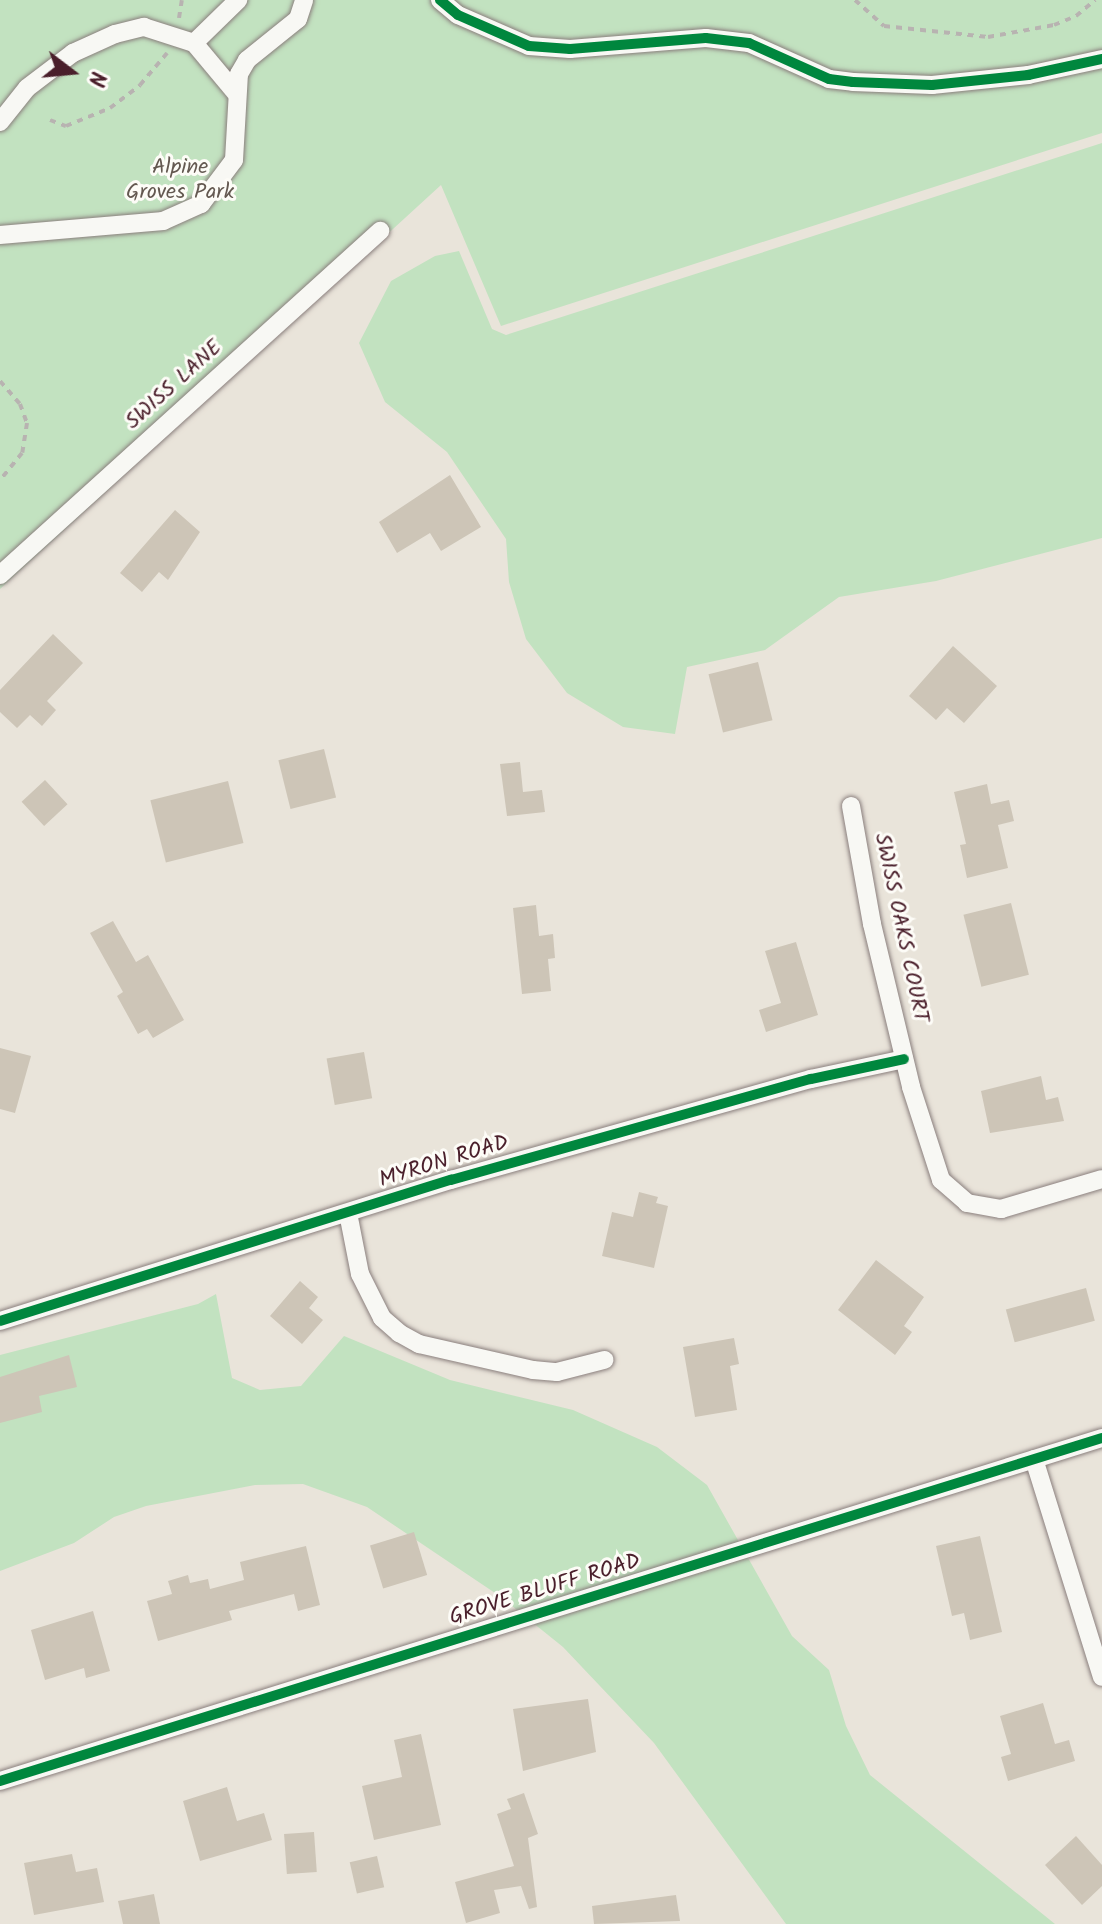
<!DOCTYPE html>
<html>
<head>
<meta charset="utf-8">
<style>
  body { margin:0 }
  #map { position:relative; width:1102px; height:1924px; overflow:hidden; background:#e9e4da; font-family:Kalam,sans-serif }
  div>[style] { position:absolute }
  .green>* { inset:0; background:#c2e2c0 }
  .building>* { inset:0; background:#cdc5b7; transform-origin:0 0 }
  .path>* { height:4px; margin-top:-2px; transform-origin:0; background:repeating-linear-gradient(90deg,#b8b3b1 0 6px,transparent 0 12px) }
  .roads { filter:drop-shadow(0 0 2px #8a7f7d) drop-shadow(0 0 2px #8a7f7d) }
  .street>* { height:18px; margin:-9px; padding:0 9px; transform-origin:9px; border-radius:9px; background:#f8f8f4 }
  .cycleway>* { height:10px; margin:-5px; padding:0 5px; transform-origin:5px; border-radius:5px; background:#00873e }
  span { translate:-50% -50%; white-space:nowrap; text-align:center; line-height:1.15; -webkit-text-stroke:6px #fdfcf7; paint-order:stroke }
  .park-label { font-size:22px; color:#645951 }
  .street-label { font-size:22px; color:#4a1f2b }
  .north { position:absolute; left:32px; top:32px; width:80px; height:80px; -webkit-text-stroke:6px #fdfcf7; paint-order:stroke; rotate:106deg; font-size:22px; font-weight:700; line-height:32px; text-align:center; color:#4a1f2b }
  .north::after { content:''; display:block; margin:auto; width:28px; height:36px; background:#4a1f2b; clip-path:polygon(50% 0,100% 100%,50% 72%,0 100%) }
</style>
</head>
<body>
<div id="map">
  <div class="green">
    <i style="clip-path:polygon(0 0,1102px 0,1102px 133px,501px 326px,441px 185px,0 589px)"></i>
    <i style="clip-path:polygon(1102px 143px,1102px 538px,936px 581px,839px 597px,765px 650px,687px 667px,675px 734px,623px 727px,567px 693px,526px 639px,509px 582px,506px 539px,447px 452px,385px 402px,359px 343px,391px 281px,435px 256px,459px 251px,492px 329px,506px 335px)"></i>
    <i style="clip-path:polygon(216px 1294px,232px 1378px,260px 1390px,301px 1386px,344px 1336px,450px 1380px,573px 1410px,657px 1447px,707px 1485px,792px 1636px,829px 1670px,846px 1726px,870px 1775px,1055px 1924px,786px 1924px,654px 1743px,563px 1647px,501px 1597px,367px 1507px,303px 1484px,255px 1485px,146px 1506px,114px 1517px,74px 1543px,0 1571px,0 1355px,198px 1304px)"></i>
  </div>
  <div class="building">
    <i style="clip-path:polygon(450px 475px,481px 527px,441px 551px,430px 533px,397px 553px,379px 522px)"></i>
    <i style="clip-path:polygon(175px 510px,200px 532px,168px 580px,159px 572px,142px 592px,120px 573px)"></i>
    <i style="clip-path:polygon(53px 634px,83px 663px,47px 701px,56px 710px,42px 726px,30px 715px,17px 728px,0 712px,0 690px)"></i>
    <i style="clip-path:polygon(953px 646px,997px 686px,964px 723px,947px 708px,936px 720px,909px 696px)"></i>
    <i style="left:758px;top:662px;width:60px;height:51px;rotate:76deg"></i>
    <i style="left:324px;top:749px;width:50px;height:47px;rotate:76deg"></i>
    <i style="clip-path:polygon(520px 762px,523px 792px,542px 790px,545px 812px,507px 816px,500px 764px)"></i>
    <i style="left:45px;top:780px;width:33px;height:32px;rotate:47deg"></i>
    <i style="left:228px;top:781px;width:64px;height:80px;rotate:76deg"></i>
    <i style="clip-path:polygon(987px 784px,991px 804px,1009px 800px,1014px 821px,998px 825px,1008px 868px,967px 878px,960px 845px,966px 844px,954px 792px)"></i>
    <i style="left:1011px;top:903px;width:74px;height:49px;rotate:76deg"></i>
    <i style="clip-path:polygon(536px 905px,539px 936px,553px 934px,555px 958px,548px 959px,551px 991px,522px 994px,513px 908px)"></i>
    <i style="clip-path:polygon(113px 921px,136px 962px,148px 955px,184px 1020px,153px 1038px,147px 1029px,138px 1034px,117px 996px,123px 992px,90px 933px)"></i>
    <i style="clip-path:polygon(796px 942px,818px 1015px,766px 1032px,759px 1010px,781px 1003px,765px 951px)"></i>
    <i style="clip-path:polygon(0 1048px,31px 1056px,15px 1113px,0 1109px)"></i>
    <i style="left:364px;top:1052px;width:47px;height:38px;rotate:80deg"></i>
    <i style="clip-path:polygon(1041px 1076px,1046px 1100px,1058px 1097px,1064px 1121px,990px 1133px,981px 1091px)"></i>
    <i style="clip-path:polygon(639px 1192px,658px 1197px,656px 1203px,668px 1206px,654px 1268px,602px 1256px,612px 1212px,633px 1217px)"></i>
    <i style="clip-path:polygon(876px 1260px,924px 1297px,904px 1326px,912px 1332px,895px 1355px,838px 1310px)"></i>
    <i style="clip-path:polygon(300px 1281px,318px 1297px,309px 1308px,323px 1320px,302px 1344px,270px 1316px)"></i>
    <i style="left:1086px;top:1288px;width:34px;height:83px;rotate:75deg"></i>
    <i style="clip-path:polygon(734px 1338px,739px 1364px,730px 1366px,737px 1410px,695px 1417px,683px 1347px)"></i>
    <i style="clip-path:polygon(69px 1355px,77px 1387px,39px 1396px,42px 1412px,0 1423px,0 1377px)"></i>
    <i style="left:414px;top:1532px;width:45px;height:46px;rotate:73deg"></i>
    <i style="clip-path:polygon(980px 1536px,1002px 1632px,970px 1640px,964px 1613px,952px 1616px,936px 1546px)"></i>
    <i style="clip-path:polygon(306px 1546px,320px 1605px,298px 1611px,294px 1594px,229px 1611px,232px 1620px,158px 1641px,147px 1601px,172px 1594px,168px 1581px,188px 1575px,190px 1583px,208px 1579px,210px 1589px,244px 1580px,240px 1562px)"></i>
    <i style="clip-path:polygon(93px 1611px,110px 1671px,86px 1678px,84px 1668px,45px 1680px,31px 1630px)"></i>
    <i style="clip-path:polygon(588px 1699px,596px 1752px,523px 1771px,513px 1709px)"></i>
    <i style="clip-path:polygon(1043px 1703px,1055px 1744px,1069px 1740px,1075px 1761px,1008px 1781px,1001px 1757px,1011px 1754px,1000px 1716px)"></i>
    <i style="clip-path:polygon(421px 1734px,441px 1825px,374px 1840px,362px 1786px,402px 1777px,394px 1740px)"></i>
    <i style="clip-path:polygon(227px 1787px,237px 1821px,264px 1813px,272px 1840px,200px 1861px,183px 1801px)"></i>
    <i style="clip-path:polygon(524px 1793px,538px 1834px,528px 1838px,537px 1907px,529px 1909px,521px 1886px,494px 1890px,500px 1913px,466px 1923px,455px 1882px,514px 1866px,497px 1814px,511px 1809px,507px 1799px)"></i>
    <i style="left:314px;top:1832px;width:40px;height:30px;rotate:86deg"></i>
    <i style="clip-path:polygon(1076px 1836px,1102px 1865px,1102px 1886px,1082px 1905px,1045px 1865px)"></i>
    <i style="clip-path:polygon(72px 1854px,76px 1872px,97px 1868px,104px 1902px,34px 1915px,24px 1863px)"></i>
    <i style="left:377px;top:1856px;width:32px;height:28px;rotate:77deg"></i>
    <i style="clip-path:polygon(154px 1894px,160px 1924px,123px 1924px,118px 1901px)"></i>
    <i style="clip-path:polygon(676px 1895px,680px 1921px,594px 1924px,592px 1906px)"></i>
  </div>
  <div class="path">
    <i style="left:855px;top:0;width:39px;rotate:42deg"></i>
    <i style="left:884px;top:26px;width:105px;rotate:6deg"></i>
    <i style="left:988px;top:37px;width:67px;rotate:-10.3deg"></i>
    <i style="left:1054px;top:25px;width:24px;rotate:-22deg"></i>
    <i style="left:1076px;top:16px;width:25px;rotate:-40deg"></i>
    <i style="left:179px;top:18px;width:18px;rotate:-81deg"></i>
    <i style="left:50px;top:120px;width:17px;rotate:21deg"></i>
    <i style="left:66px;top:126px;width:48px;rotate:-22.2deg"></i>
    <i style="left:110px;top:108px;width:38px;rotate:-37deg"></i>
    <i style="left:140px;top:85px;width:42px;rotate:-49.8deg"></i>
    <i style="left:0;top:381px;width:30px;rotate:49deg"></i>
    <i style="left:20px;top:404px;width:20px;rotate:70deg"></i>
    <i style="left:27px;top:423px;width:30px;rotate:99deg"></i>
    <i style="left:22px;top:453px;width:35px;rotate:129deg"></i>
  </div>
  <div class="roads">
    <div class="street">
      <i style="left:440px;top:0;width:23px;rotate:40deg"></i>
      <i style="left:458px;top:15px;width:77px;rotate:23.6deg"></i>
      <i style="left:529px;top:46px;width:41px;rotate:4.2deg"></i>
      <i style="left:570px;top:49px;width:136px;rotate:-4.6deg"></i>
      <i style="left:706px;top:38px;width:43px;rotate:6.6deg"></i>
      <i style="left:749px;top:43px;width:88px;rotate:24.2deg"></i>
      <i style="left:829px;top:79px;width:24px;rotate:7deg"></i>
      <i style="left:853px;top:82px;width:79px;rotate:2.2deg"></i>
      <i style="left:932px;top:85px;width:97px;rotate:-5.9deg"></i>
      <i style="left:1028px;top:75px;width:76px;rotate:-12.2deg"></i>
      <i style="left:194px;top:43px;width:64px;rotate:50.1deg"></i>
      <i style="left:0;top:122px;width:43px;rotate:-51.5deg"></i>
      <i style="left:27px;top:88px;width:58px;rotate:-37.3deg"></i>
      <i style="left:73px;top:53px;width:46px;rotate:-24.3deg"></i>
      <i style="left:115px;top:34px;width:30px;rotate:-14deg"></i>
      <i style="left:144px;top:27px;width:52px;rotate:17.7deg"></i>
      <i style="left:194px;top:43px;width:62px;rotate:-44.3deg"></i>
      <i style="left:0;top:235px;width:164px;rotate:-4.9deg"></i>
      <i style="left:163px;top:221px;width:42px;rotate:-24.1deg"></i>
      <i style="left:201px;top:204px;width:55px;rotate:-53.1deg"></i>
      <i style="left:234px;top:160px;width:86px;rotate:-86.7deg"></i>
      <i style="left:239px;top:74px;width:16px;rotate:-60deg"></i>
      <i style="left:247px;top:60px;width:65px;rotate:-38.8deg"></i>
      <i style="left:298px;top:19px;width:20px;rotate:-72deg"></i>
      <i style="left:0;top:575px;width:513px;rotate:-42.15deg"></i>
      <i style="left:851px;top:806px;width:120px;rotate:79.9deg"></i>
      <i style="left:872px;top:924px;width:168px;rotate:76.5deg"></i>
      <i style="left:911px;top:1087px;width:98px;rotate:72.1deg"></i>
      <i style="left:941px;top:1180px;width:35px;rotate:41deg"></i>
      <i style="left:967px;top:1203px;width:35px;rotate:10deg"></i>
      <i style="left:1001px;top:1209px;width:105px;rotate:-16.5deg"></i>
      <i style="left:348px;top:1213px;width:62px;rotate:78.9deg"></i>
      <i style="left:360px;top:1274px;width:49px;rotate:63.4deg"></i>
      <i style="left:382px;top:1318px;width:23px;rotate:41deg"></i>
      <i style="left:399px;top:1333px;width:23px;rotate:29deg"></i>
      <i style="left:419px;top:1344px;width:117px;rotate:12.8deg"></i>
      <i style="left:533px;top:1370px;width:24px;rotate:5deg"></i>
      <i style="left:557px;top:1372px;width:49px;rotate:-14.3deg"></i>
      <i style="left:0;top:1321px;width:473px;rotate:-17.4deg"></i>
      <i style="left:451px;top:1180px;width:374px;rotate:-15.7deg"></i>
      <i style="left:811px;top:1079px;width:95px;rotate:-12.1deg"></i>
      <i style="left:1034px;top:1459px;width:228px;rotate:72.7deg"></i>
      <i style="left:0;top:1781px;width:1154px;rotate:-17.29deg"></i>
    </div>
  </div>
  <div class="cycleway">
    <i style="left:440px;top:0;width:23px;rotate:40deg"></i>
    <i style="left:458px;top:15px;width:77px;rotate:23.6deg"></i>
    <i style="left:529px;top:46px;width:41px;rotate:4.2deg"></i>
    <i style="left:570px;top:49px;width:136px;rotate:-4.6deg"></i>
    <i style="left:706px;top:38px;width:43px;rotate:6.6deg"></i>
    <i style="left:749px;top:43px;width:88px;rotate:24.2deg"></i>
    <i style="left:829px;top:79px;width:24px;rotate:7deg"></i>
    <i style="left:853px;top:82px;width:79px;rotate:2.2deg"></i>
    <i style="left:932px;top:85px;width:97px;rotate:-5.9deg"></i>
    <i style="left:1028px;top:75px;width:76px;rotate:-12.2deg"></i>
    <i style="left:0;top:1321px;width:473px;rotate:-17.4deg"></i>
    <i style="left:451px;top:1180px;width:374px;rotate:-15.7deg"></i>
    <i style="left:811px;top:1079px;width:95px;rotate:-12.1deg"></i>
    <i style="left:0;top:1781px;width:1154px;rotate:-17.29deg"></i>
  </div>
  <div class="park-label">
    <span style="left:180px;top:180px">Alpine<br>Groves Park</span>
  </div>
  <div class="street-label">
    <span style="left:174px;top:385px;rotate:-42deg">SWISS LANE</span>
    <span style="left:901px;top:928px;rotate:78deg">SWISS OAKS COURT</span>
    <span style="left:444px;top:1162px;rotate:-17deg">MYRON ROAD</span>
    <span style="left:545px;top:1590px;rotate:-17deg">GROVE BLUFF ROAD</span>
  </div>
  <div class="north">N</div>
</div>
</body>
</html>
